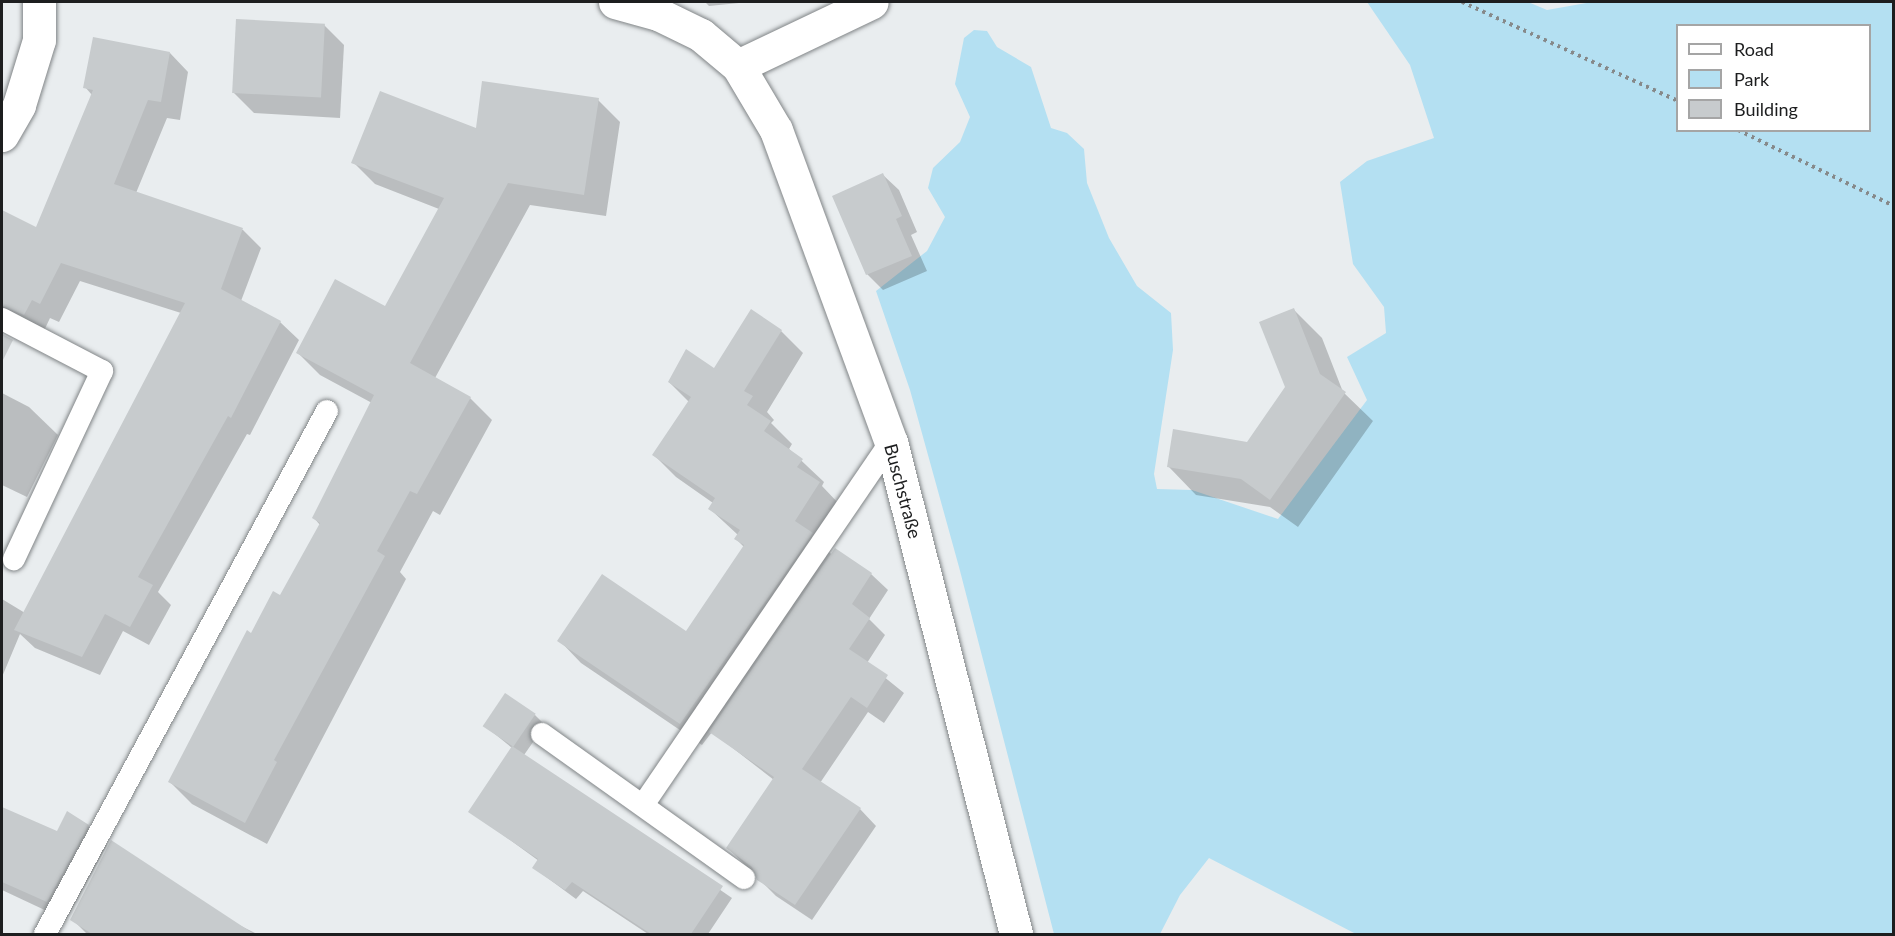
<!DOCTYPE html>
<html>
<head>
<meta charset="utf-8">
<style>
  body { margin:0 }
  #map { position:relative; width:1895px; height:936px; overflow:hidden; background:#e9edef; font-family:Lato,sans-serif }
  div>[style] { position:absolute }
  .green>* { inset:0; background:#b4e0f2 }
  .shadow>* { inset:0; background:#0003 }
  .building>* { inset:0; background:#c7cbcd; transform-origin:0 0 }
  .path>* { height:4px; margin-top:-2px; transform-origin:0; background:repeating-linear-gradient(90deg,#86898a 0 3px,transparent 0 7.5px) }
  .roads { filter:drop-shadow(0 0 2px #818587) drop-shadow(0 0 2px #818587) }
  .service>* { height:22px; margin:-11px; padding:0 11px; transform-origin:11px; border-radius:11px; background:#fff }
  .minor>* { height:33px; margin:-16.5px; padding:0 16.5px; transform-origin:16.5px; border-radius:16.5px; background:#fff }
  span { translate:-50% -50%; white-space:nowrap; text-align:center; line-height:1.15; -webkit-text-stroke:5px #fff; paint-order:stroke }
  .street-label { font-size:18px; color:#1d1e1f }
  .frame { position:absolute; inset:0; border:3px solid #1d1e1f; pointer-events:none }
  .legend { position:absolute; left:1676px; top:24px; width:195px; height:108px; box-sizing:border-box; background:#fff; border:2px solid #a5a5a5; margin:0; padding:8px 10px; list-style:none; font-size:18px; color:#1d1e1f }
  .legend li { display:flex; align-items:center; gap:12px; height:30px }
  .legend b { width:30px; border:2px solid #a5a5a5 }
</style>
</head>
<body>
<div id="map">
  <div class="green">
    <i style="clip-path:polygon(evenodd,1367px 2px,1528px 2px,1547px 10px,1592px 2px,1893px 2px,1893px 934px,1356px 934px,1209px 858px,1180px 895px,1160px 934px,1054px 934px,959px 567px,910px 390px,876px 291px,927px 251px,945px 217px,928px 188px,933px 168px,960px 142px,970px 117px,955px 84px,964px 38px,974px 30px,987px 31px,997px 47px,1031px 67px,1051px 128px,1067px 133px,1084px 149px,1087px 183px,1109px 238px,1137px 286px,1171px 313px,1173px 350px,1154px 474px,1157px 489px,1192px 490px,1278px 519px,1367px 400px,1347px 357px,1386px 333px,1384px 307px,1353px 264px,1340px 182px,1367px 161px,1434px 138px,1410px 65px,1367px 2px,1678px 26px,1870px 26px,1870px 130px,1678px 130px,1678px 26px)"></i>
  </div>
  <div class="shadow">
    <i style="clip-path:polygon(705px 2px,749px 2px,709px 6px)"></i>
    <i style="clip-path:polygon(324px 25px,344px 45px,340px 118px,254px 113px,234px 93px)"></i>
    <i style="clip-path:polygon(170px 53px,188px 72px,180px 120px,167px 118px,136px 193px,243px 230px,261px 248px,241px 301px,280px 322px,299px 340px,250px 435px,247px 434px,158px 592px,171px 605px,149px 645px,123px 631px,100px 675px,35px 648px,20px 634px,2px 677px,2px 599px,25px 613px,181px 313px,80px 281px,59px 322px,50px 318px,43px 333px,2px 313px,2px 233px,10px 216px,37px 229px,92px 95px,85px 87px)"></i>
    <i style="clip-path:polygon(598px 100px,620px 122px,606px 216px,530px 205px,435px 378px,470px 398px,492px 420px,440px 515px,433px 511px,400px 572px,406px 579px,267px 844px,192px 804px,170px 782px,251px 635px,280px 597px,320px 525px,314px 518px,372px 403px,320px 375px,298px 353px,386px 308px,439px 209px,375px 184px,353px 162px)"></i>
    <i style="clip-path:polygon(883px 175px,899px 190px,917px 232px,911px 235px,927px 271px,883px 290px,867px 274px)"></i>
    <i style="clip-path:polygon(1294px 310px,1322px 338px,1343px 392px,1373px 421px,1298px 527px,1270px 507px,1196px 495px,1168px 466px,1248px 443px,1287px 388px)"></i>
    <i style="clip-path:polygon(781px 331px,803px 353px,767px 412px,774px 420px,771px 423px,792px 444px,789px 449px,824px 482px,822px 486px,841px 506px,819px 541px,832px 555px,835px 550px,871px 574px,888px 590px,869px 619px,885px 635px,867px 663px,904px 693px,884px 723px,868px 712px,820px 783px,860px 809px,876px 826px,812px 920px,776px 896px,728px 848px,774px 780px,712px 732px,702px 745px,581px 663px,559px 640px,686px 633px,744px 547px,736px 539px,738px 535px,710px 509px,713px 503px,676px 477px,654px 455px,689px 402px,669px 382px,714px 370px)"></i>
    <i style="clip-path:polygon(2px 393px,29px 407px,58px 435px,27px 497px,2px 485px)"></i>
    <i style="clip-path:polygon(535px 715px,545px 725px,524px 755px,732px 898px,708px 934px,648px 934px,583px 891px,576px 899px,534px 868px,539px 861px,470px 811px,512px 748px,485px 726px)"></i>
    <i style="clip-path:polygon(2px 808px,57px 833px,88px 826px,107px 845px,66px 920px,2px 890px)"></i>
    <i style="clip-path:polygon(72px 919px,227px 919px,257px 934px,87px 934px)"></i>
  </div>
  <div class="building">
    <i style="left:236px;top:19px;width:89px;height:74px;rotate:3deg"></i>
    <i style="clip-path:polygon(93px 37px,170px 52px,161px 102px,148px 100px,114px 184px,243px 228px,221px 289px,281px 321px,231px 418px,228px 416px,138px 577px,153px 585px,130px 627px,105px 614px,82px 657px,14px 630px,185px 303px,61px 263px,40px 304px,32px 300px,24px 315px,2px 306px,2px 210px,36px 227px,93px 90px,83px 88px)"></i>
    <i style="clip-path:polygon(482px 81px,599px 98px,584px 195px,508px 183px,410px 363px,471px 397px,417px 494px,410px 491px,377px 551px,385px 556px,274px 760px,277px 762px,245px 823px,168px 782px,247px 630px,251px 633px,273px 591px,280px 595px,320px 523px,312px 518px,374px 395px,296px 353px,335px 279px,385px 306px,444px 198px,351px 163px,380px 91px,476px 128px)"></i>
    <i style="clip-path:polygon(883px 173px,902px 216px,896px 219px,912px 256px,866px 275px,832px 196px)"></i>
    <i style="clip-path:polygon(1294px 308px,1320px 374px,1346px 392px,1270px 500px,1241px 479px,1167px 467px,1173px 429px,1247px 442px,1285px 387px,1259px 322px)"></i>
    <i style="clip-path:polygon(751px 309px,782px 330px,744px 391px,753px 396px,747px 405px,771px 421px,764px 431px,803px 459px,797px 467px,820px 482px,795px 521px,813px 533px,680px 724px,557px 641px,602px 574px,686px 631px,744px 545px,734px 539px,740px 530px,708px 509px,715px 498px,652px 455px,691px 397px,668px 382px,686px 349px,714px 368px)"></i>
    <i style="clip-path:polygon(2px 334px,13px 340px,2px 362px)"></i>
    <i style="clip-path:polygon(835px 548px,872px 573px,852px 604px,870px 618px,849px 649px,888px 675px,867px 708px,851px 697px,802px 769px,861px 808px,795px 905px,757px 880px,752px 867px,726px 848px,774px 777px,709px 732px)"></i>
    <i style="left:505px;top:693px;width:37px;height:40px;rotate:34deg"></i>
    <i style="clip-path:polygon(512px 746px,723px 886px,691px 934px,651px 934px,572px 882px,565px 890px,532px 868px,538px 859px,468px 812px)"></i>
    <i style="clip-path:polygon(2px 807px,57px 831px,67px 811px,89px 825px,47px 902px,2px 882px)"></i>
    <i style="clip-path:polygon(111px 840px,254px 934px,92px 934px,70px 920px)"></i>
  </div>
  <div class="path">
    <i style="left:1462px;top:2px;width:238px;rotate:24.6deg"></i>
    <i style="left:1738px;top:130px;width:174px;rotate:26deg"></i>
  </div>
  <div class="roads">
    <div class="service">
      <i style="left:2px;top:319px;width:113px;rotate:27.5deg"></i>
      <i style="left:102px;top:371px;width:208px;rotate:115.1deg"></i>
      <i style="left:542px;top:734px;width:248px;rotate:35.5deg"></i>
      <i style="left:643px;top:805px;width:440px;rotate:-55.7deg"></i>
      <i style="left:45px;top:934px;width:594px;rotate:-61.67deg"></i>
    </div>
    <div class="minor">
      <i style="left:615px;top:2px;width:45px;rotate:15.6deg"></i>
      <i style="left:658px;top:14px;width:48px;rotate:26deg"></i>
      <i style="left:701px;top:35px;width:48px;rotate:40deg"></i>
      <i style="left:738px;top:66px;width:74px;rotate:59.3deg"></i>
      <i style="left:776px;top:130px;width:333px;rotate:69.8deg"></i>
      <i style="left:891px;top:442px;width:508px;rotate:75.74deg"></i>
      <i style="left:738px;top:66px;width:148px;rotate:-25.5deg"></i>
      <i style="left:2px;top:135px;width:34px;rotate:-60deg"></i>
      <i style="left:19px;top:105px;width:68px;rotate:-72.9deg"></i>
      <i style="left:39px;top:40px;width:38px;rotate:-90deg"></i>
    </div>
  </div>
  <div class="street-label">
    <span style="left:903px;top:491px;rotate:75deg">Buschstraße</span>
  </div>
  <div class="frame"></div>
  <ul class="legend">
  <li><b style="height:8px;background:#fff"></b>Road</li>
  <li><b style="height:16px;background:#b4e0f2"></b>Park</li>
  <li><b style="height:16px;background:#c7cbcd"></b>Building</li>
  </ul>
</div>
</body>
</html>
